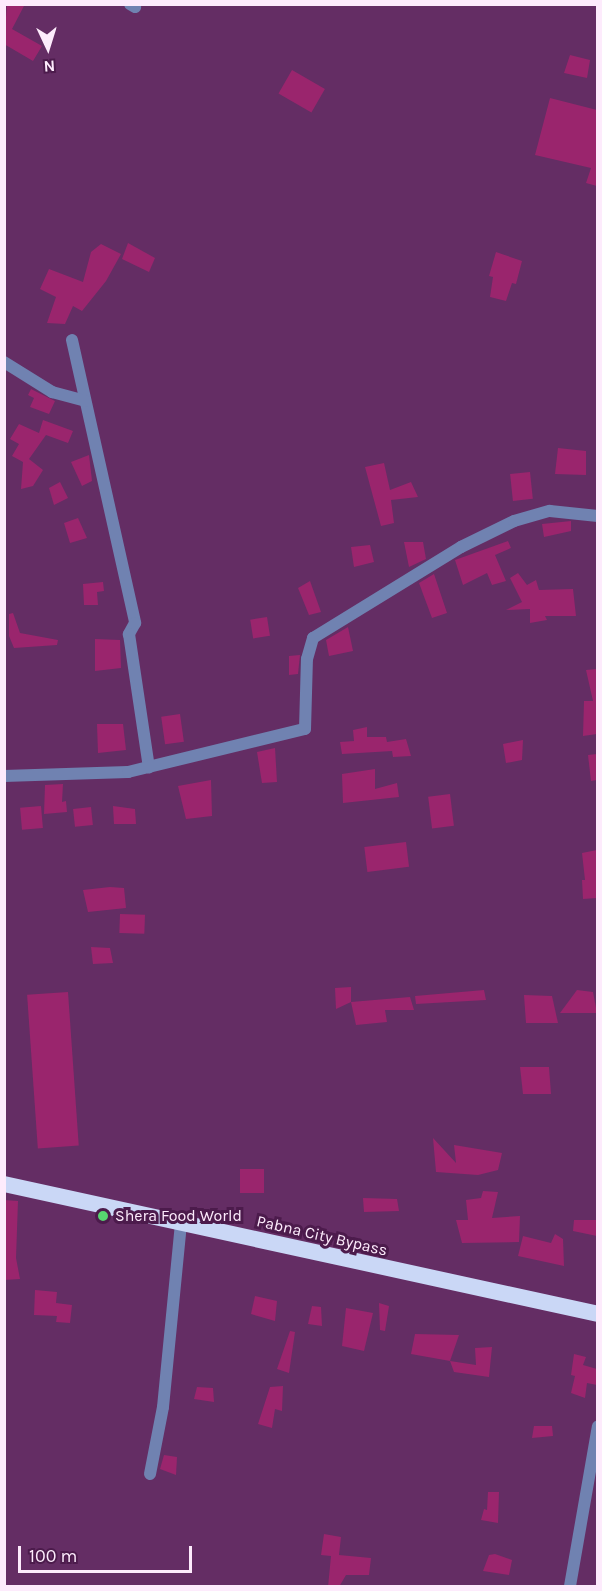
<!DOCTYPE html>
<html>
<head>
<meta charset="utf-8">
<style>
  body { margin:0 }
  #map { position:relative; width:602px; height:1591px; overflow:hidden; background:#572657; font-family:Karla,sans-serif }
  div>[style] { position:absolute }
  .built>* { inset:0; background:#642d64; transform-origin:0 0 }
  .building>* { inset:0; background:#9a256d; transform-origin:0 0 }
  .minor>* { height:12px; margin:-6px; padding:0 6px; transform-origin:6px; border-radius:6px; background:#7082b1 }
  .trunk>* { height:16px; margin:-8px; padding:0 8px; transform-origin:8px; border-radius:8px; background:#cad7f6 }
  .dots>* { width:16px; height:16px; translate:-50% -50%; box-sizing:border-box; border:3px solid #4c1b4c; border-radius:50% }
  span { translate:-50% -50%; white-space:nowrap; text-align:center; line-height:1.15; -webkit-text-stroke:6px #4c1b4c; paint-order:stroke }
  .poi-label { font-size:16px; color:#fdebfc }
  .left { translate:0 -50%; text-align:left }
  .street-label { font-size:16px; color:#fdebfc }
  .frame { position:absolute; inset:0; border:6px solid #fdebfc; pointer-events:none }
  .north { position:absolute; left:18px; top:18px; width:60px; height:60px; -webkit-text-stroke:4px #4c1b4c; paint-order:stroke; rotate:176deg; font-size:16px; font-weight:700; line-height:24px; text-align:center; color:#fdebfc }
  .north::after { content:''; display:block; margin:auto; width:21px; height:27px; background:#fdebfc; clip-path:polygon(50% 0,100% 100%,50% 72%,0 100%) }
  .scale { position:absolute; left:18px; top:1546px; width:174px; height:27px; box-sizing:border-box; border:3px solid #fdebfc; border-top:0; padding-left:8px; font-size:18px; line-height:21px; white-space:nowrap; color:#fdebfc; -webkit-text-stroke:4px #4c1b4c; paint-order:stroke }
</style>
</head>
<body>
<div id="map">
  <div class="built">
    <i style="left:5px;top:5px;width:592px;height:1581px"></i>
  </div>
  <div class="building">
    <i style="clip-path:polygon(7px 4px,25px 4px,12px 29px,42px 46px,33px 61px,4px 44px)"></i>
    <i style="clip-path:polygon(570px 55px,590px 60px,587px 78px,564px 73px)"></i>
    <i style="left:292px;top:70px;width:38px;height:27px;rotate:30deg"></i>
    <i style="clip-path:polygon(550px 98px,597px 110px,597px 186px,586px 183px,591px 168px,535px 155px)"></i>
    <i style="clip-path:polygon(128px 243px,155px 258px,149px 272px,122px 259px)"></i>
    <i style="clip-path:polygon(101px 244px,121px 254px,106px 281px,82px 311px,73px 306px,65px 324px,47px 323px,56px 297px,40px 289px,49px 269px,83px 282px,91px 252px)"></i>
    <i style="clip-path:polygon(496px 252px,522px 261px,516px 284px,512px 283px,506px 301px,490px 297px,493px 277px,489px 276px)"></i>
    <i style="clip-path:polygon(31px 389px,55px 401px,49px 414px,30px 407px,34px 398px,28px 395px)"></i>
    <i style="clip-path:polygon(43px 420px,73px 431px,68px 443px,46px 435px,29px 459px,43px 470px,33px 486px,21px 489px,23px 462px,12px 456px,19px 444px,10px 439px,19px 424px,39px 433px)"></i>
    <i style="clip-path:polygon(558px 448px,586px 451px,586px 475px,555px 474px)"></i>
    <i style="clip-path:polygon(89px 455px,92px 481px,82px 486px,71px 462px)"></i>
    <i style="clip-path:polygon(384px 463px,390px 490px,411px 482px,418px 497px,391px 500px,394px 523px,381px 526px,365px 467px)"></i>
    <i style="left:530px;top:472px;width:27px;height:20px;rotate:84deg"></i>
    <i style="clip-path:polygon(60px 482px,68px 498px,54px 505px,49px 488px)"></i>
    <i style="clip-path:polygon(78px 518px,87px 538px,70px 543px,64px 523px)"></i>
    <i style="clip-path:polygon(571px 521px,571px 531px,544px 537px,542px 524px)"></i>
    <i style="clip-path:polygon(508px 541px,511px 548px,495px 555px,506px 581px,492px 585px,487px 573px,463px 585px,455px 560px)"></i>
    <i style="clip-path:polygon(404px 542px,423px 542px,426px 559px,409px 567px)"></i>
    <i style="clip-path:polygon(370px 545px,374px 562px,354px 567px,351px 547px)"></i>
    <i style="clip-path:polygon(518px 573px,527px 585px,536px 580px,539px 590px,573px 589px,576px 616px,545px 616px,547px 620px,530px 623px,530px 609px,506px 610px,522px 602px,510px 578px)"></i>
    <i style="clip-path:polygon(434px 574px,447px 613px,432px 618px,419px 583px)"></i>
    <i style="clip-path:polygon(310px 581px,321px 612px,309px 615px,298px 588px)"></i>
    <i style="clip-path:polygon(103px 582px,104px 591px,97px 592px,98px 605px,84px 605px,83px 584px)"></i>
    <i style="clip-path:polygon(13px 613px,20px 633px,58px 640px,57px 645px,14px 648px,9px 636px,9px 614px)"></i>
    <i style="left:267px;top:617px;width:19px;height:17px;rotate:81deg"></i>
    <i style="clip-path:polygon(348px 627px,353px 651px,329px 656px,326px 640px)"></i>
    <i style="clip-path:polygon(95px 639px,120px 640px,121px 668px,95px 671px)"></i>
    <i style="clip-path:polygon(300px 655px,298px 674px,289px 675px,289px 656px)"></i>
    <i style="clip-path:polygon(597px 669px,597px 734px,583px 736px,584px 701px,593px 701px,586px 670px)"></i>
    <i style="left:180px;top:714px;width:28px;height:19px;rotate:82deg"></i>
    <i style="clip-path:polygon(97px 724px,123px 724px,126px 750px,98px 753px)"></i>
    <i style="clip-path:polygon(367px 727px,367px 737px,386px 737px,387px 742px,406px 739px,411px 756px,393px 757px,392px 751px,342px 754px,340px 742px,354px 741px,353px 730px)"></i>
    <i style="clip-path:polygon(523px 740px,522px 760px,506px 763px,503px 744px)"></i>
    <i style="clip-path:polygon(275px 748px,277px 782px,262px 783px,257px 752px)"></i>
    <i style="clip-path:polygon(597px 754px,597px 780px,591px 781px,588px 755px)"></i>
    <i style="clip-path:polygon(375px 769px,375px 789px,397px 783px,399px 797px,343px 803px,342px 774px)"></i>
    <i style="clip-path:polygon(211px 780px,212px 816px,186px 819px,178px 786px)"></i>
    <i style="clip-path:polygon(63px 784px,62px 802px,66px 801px,67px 812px,44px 814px,45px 785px)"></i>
    <i style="left:450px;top:794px;width:32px;height:22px;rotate:83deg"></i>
    <i style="left:41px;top:806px;width:22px;height:21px;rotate:85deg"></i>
    <i style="clip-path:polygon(113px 806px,135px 809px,136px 824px,114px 824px)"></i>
    <i style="left:91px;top:807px;width:18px;height:18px;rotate:84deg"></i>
    <i style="left:406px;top:842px;width:25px;height:42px;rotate:83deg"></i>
    <i style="clip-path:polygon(597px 850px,597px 898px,583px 899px,582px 880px,585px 880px,582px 853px)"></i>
    <i style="clip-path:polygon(110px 887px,124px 888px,126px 908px,88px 912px,83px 890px)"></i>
    <i style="left:120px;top:914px;width:25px;height:19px;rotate:2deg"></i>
    <i style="clip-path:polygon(91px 947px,110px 948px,113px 963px,93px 964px)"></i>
    <i style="clip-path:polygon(351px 987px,351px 1002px,336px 1009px,335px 988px)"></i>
    <i style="clip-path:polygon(484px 990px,486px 1000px,416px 1004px,415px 996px)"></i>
    <i style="clip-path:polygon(577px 990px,593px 992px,597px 1013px,560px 1013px)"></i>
    <i style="left:68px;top:992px;width:154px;height:41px;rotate:86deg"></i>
    <i style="clip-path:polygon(524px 995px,552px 996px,558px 1023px,526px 1023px)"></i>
    <i style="clip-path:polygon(410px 997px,414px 1010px,385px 1010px,387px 1022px,356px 1025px,351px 1002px)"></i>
    <i style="clip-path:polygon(520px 1067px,549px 1067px,551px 1094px,523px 1094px)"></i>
    <i style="clip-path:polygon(433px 1138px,456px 1163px,454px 1145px,502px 1153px,498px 1170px,478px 1175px,436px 1172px)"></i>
    <i style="left:264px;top:1169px;width:24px;height:24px;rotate:90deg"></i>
    <i style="clip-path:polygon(483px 1191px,498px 1192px,492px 1218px,520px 1216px,519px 1242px,462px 1243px,456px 1220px,468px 1220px,466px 1200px,481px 1198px)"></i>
    <i style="clip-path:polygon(363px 1198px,397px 1199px,399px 1211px,364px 1212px)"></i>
    <i style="clip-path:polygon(4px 1200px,18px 1201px,16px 1258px,20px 1279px,4px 1280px)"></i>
    <i style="clip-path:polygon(574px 1220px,597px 1220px,597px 1236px,573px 1231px)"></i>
    <i style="clip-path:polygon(555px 1234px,563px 1239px,564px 1266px,518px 1256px,523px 1236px,551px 1243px)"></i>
    <i style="clip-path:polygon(35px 1290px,57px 1292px,56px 1303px,72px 1305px,70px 1323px,56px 1322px,57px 1316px,34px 1315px)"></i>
    <i style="clip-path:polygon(255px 1296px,277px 1301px,275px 1321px,251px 1314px)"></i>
    <i style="clip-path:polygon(379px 1303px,389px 1306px,385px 1331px,380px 1330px)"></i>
    <i style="clip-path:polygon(312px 1306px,321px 1307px,322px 1326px,308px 1324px)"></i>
    <i style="clip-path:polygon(346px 1308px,373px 1313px,364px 1351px,342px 1346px)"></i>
    <i style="clip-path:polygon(290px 1331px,295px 1332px,289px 1373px,277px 1369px)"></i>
    <i style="clip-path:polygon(415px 1334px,459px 1335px,450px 1361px,411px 1354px)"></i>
    <i style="clip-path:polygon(492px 1347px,489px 1377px,454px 1372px,450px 1361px,476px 1365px,475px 1348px)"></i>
    <i style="clip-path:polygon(574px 1354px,586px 1357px,583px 1365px,597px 1369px,597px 1385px,587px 1383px,585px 1398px,571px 1393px,575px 1376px,571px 1375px)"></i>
    <i style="clip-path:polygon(283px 1386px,282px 1411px,275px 1409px,272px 1428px,258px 1424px,270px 1387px)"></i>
    <i style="clip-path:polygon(197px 1387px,213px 1388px,214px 1402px,194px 1399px)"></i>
    <i style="clip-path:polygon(534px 1426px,552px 1426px,553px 1436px,532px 1438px)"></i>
    <i style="clip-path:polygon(164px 1455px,177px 1457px,176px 1475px,160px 1469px)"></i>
    <i style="clip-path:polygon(488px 1492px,499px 1492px,498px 1523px,481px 1520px,484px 1509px,487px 1510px)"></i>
    <i style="clip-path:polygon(324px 1534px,341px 1537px,339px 1555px,371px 1558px,369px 1575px,346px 1575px,339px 1587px,328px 1587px,331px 1556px,321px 1555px)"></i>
    <i style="clip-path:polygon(495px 1554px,512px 1560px,509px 1575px,483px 1571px,489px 1555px)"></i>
  </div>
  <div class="minor">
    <i style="left:130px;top:4px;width:6px;rotate:31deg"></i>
    <i style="left:72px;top:340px;width:290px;rotate:77.4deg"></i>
    <i style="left:135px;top:623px;width:13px;rotate:119deg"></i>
    <i style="left:129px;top:634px;width:135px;rotate:81.5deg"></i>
    <i style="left:4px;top:362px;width:57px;rotate:32deg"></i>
    <i style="left:52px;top:392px;width:34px;rotate:15deg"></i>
    <i style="left:4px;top:776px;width:124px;rotate:-1.8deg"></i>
    <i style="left:128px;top:772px;width:182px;rotate:-13.7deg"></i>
    <i style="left:305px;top:729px;width:70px;rotate:-88.4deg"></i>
    <i style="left:307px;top:659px;width:22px;rotate:-74deg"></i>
    <i style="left:313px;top:638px;width:174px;rotate:-31.6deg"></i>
    <i style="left:461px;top:547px;width:59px;rotate:-26.1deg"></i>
    <i style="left:514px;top:521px;width:37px;rotate:-16deg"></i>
    <i style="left:550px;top:511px;width:48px;rotate:5.9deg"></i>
    <i style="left:150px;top:1474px;width:68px;rotate:-79deg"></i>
    <i style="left:163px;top:1407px;width:185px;rotate:-84.4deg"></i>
    <i style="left:570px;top:1586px;width:162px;rotate:-80.1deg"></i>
  </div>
  <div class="trunk">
    <i style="left:4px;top:1184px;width:608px;rotate:12.34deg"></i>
  </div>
  <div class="dots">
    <i style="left:103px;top:1216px;background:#57d570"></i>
  </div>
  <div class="poi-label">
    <span class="left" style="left:115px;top:1216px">Shera Food World</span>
  </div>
  <div class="street-label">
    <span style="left:322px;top:1236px;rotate:13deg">Pabna City Bypass</span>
  </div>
  <div class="frame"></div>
  <div class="north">N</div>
  <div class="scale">100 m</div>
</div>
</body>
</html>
